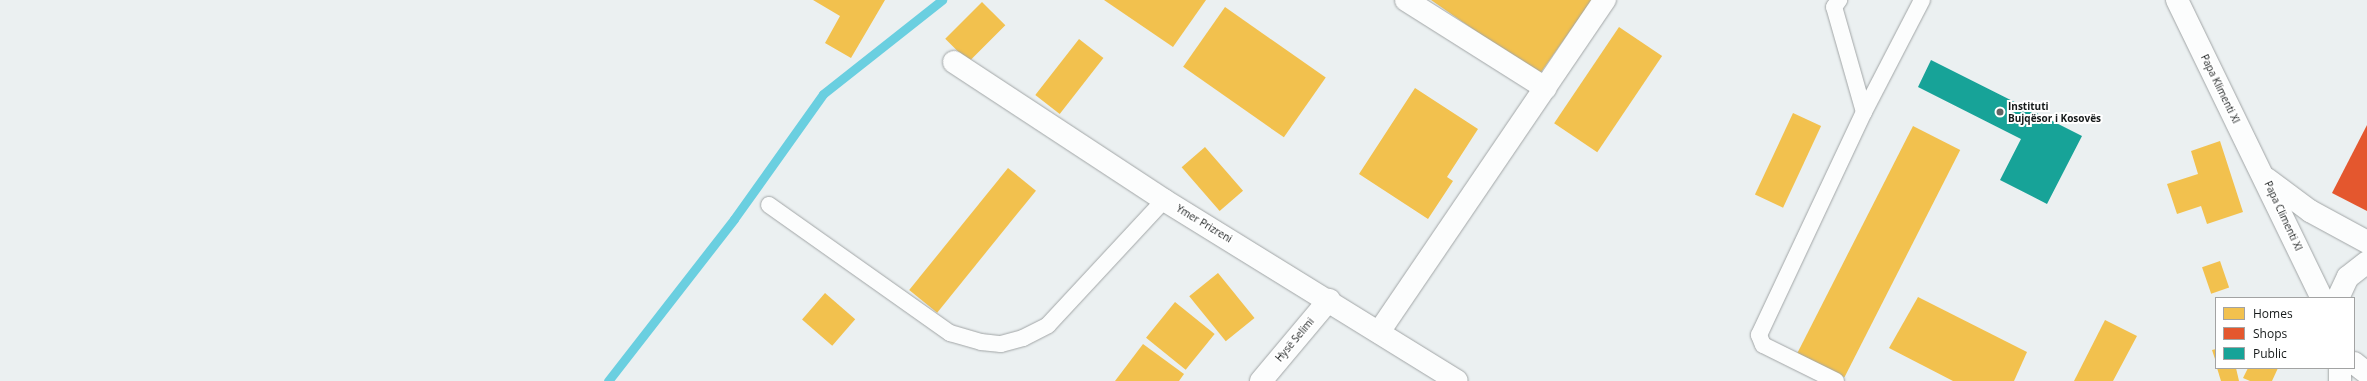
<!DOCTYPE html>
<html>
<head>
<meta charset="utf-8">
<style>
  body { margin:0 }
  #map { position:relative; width:2367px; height:381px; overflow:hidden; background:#ebf0f1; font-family:"Open Sans",sans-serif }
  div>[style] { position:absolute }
  .homes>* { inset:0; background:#f2c14e; transform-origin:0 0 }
  .shops>* { inset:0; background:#e4572e }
  .public>* { inset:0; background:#17a398 }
  .stream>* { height:9px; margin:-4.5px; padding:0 4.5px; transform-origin:4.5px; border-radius:4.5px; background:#6acfe0 }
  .roads { filter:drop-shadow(0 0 1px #a1a5a6) drop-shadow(0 0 1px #a1a5a6) }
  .service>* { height:16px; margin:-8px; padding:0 8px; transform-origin:8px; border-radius:8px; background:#fcfdfd }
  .minor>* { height:22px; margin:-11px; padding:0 11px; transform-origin:11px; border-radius:11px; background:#fcfdfd }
  .tertiary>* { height:22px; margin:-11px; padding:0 11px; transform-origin:11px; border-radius:11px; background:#fcfdfd }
  .secondary>* { height:22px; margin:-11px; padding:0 11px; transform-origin:11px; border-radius:11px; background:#fcfdfd }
  .dots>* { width:11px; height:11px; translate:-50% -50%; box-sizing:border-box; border:2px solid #fff; border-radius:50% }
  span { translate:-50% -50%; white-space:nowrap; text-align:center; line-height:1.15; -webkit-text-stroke:4px #fff; paint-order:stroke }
  .street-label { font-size:10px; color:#161a1a }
  .poi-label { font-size:10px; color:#161a1a; font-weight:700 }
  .left { translate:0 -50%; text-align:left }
  .legend { position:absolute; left:2215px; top:297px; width:140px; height:72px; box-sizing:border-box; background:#fff; border:1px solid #a2a3a3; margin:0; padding:5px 7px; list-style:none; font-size:12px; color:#161a1a }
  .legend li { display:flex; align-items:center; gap:8px; height:20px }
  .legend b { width:20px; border:1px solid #a2a3a3 }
</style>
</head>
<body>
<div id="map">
  <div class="homes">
    <i style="clip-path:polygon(813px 0,885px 0,851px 58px,825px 43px,840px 16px)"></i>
    <i style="clip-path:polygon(1104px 0,1206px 0,1173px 47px)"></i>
    <i style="clip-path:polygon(1431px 0,1592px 0,1539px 75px)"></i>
    <i style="left:982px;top:2px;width:33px;height:52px;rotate:45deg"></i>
    <i style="left:1225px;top:7px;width:123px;height:73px;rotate:35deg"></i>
    <i style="left:1619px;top:27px;width:52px;height:116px;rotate:34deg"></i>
    <i style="left:1079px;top:39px;width:31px;height:71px;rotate:38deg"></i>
    <i style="clip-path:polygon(1415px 88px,1478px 129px,1447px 177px,1453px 181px,1428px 219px,1359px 174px)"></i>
    <i style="left:1793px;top:113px;width:31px;height:90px;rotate:25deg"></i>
    <i style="left:1913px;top:126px;width:53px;height:255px;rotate:27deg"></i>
    <i style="clip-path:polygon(2220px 141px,2243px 212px,2207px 224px,2201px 206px,2177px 214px,2167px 184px,2198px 174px,2191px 151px)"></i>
    <i style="left:1205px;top:147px;width:58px;height:31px;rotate:49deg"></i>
    <i style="left:1008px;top:168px;width:36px;height:157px;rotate:39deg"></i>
    <i style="left:2220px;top:261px;width:28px;height:19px;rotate:71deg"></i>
    <i style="left:1218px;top:273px;width:58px;height:37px;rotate:51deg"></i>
    <i style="left:825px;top:293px;width:40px;height:35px;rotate:41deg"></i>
    <i style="clip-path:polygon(1918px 297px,2027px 352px,2014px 381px,1953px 381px,1889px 348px)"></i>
    <i style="left:1175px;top:302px;width:51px;height:46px;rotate:39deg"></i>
    <i style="clip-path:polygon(2105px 320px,2137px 336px,2113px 381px,2074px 381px)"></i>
    <i style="clip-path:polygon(1143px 344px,1184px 374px,1179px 381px,1115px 381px)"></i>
    <i style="clip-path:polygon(2216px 349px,2216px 362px,2212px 350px)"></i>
    <i style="clip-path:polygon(2217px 368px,2236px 368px,2239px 381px,2221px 381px)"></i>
    <i style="clip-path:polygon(2248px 368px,2278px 368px,2272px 381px,2250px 381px,2243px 378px)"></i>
  </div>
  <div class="shops">
    <i style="clip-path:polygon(2367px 125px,2367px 211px,2332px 193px)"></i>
  </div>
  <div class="public">
    <i style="clip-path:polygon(1931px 60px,2082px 136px,2047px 204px,2000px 180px,2021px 139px,1918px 87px)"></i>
  </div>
  <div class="stream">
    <i style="left:608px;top:381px;width:205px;rotate:-52.1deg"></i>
    <i style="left:734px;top:219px;width:153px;rotate:-54.5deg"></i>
    <i style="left:823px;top:94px;width:152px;rotate:-38.3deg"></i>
  </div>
  <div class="roads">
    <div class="service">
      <i style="left:1864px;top:112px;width:126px;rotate:-62.6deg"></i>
      <i style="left:769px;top:205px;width:222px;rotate:35.3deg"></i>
      <i style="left:950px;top:333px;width:32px;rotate:16deg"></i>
      <i style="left:981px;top:342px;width:20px;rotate:6deg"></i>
      <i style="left:1001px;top:344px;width:23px;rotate:-15deg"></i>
      <i style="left:1023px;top:338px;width:28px;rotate:-27deg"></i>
      <i style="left:1048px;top:325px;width:171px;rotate:-47.1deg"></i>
      <i style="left:1836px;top:381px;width:81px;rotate:-153.7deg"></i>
      <i style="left:1763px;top:345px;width:11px;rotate:-112deg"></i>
      <i style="left:1759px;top:335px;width:246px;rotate:-64.8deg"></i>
      <i style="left:1864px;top:112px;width:109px;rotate:-105.9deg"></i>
      <i style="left:1834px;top:7px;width:9px;rotate:-54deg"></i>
    </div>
    <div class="minor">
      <i style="left:1406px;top:0;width:165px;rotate:32.3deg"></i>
      <i style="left:954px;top:62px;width:251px;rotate:33.3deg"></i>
      <i style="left:1164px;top:200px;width:344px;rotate:31.7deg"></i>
      <i style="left:1379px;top:332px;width:402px;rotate:-55.8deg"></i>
      <i style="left:1261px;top:381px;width:106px;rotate:-50deg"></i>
    </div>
    <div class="tertiary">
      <i style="left:2177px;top:0;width:331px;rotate:64.1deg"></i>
      <i style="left:2267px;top:179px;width:54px;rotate:36.7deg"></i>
      <i style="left:2310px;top:211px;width:65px;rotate:28.5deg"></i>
    </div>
    <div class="secondary">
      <i style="left:2338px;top:298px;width:23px;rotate:-65deg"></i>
      <i style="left:2348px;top:277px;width:24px;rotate:-38deg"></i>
      <i style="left:2354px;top:363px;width:16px;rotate:38deg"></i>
      <i style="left:2340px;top:381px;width:13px;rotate:-90deg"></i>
    </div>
  </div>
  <div class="dots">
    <i style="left:2000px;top:112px;background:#616565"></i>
  </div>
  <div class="street-label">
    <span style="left:2220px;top:89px;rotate:64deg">Papa Klimenti XI</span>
    <span style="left:2283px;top:216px;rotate:65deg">Papa Climenti XI</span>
    <span style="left:1204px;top:224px;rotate:31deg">Ymer Prizreni</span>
    <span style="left:1295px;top:340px;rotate:-50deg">Hysë Selimi</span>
  </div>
  <div class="poi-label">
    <span class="left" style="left:2008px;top:112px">Instituti<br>Bujqësor i Kosovës</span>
  </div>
  <ul class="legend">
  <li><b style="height:11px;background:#f2c14e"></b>Homes</li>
  <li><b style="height:11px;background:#e4572e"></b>Shops</li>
  <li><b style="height:11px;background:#17a398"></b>Public</li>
  </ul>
</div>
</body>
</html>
